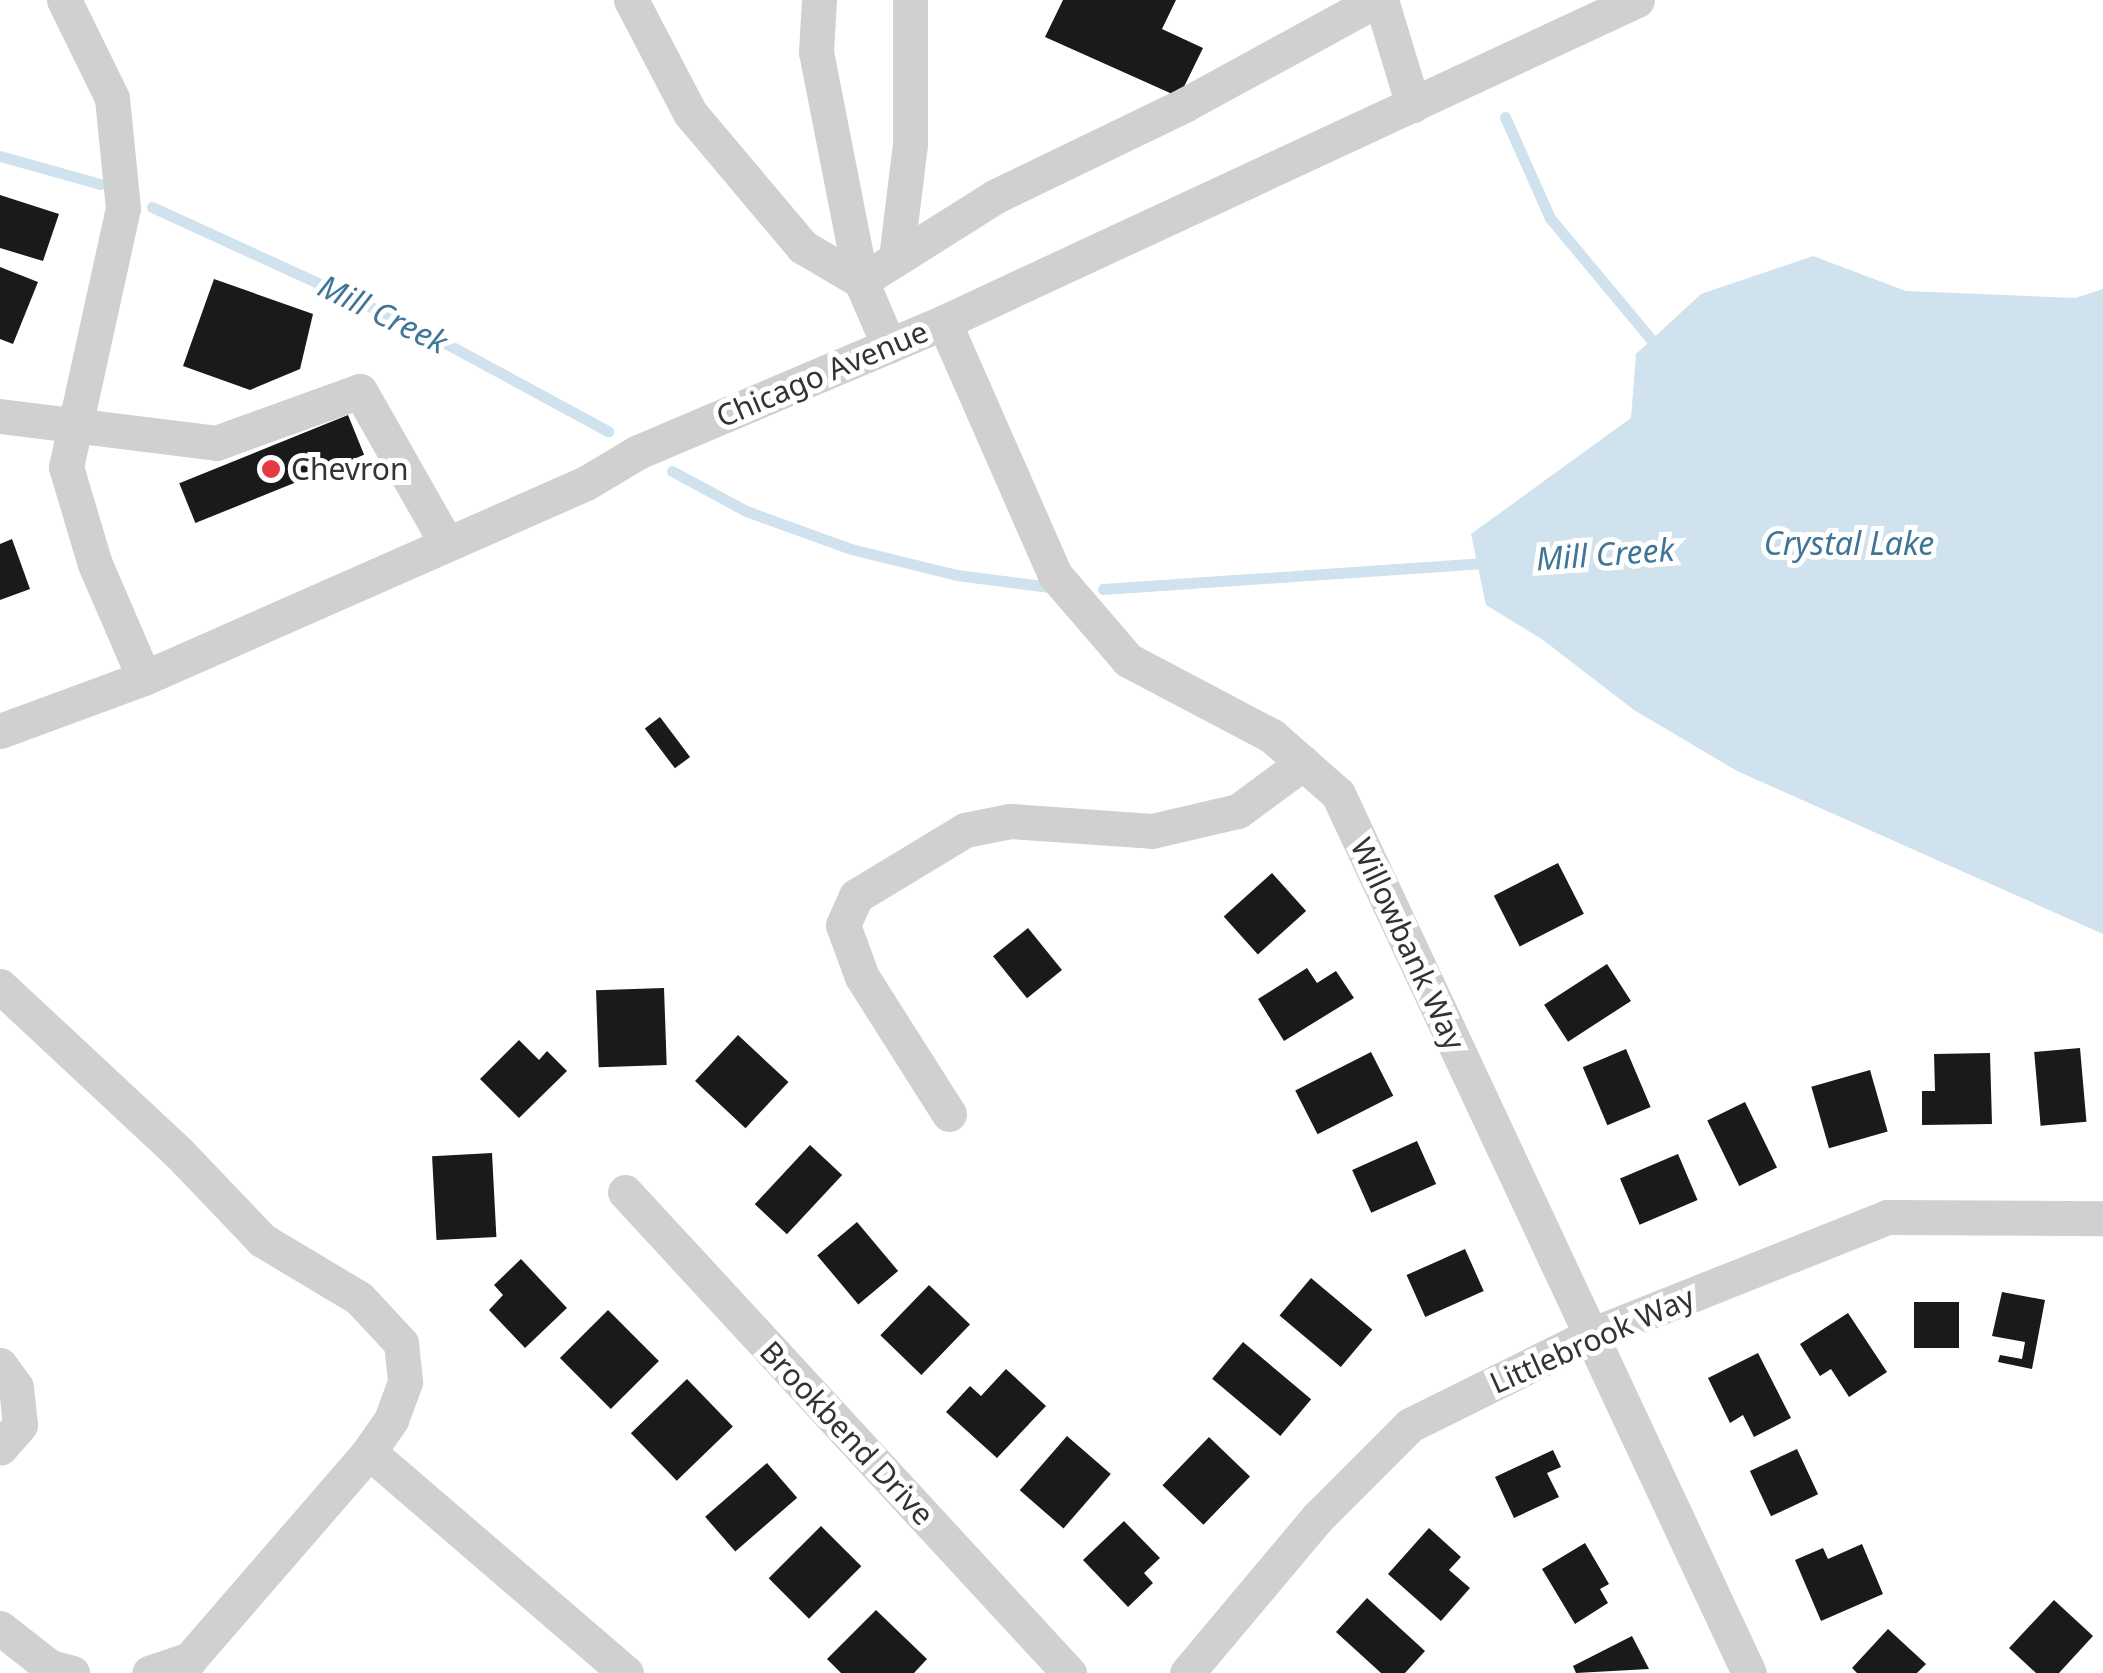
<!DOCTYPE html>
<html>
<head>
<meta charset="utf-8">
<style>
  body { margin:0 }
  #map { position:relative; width:2103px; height:1673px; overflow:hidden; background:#fff; font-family:"Noto Sans",sans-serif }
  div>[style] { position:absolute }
  .water>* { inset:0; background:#cfe2ee }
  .stream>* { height:11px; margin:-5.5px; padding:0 5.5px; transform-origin:5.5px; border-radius:5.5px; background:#cfe2ee }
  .building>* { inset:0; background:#1a1a1a; transform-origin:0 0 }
  .minor>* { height:35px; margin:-17.5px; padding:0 17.5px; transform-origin:17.5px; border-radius:17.5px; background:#d0d0d0 }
  .dots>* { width:28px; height:28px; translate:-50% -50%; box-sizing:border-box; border:5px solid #fff; border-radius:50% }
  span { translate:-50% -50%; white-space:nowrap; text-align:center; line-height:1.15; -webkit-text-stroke:10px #fff; paint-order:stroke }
  .street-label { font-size:30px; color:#333 }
  .poi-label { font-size:30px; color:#333 }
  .left { translate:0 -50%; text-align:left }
  .water-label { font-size:32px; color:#3f7597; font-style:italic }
</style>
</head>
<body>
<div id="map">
  <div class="water">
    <i style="clip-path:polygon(1813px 256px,1906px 291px,2075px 298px,2103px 289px,2103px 934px,1737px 771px,1634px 710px,1543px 640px,1486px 605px,1471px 534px,1631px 418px,1636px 354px,1701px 294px)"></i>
  </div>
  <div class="stream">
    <i style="left:1505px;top:117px;width:111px;rotate:66deg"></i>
    <i style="left:1550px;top:218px;width:170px;rotate:50.2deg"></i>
    <i style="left:0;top:156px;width:104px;rotate:15.6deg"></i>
    <i style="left:152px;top:207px;width:296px;rotate:24.6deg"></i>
    <i style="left:421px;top:330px;width:213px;rotate:28.4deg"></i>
    <i style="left:672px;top:471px;width:84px;rotate:28.4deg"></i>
    <i style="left:746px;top:511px;width:112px;rotate:19.9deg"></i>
    <i style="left:851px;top:549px;width:109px;rotate:13.8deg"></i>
    <i style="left:957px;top:575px;width:101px;rotate:7.4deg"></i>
    <i style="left:1103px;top:589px;width:386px;rotate:-3.9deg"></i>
  </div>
  <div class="building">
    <i style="clip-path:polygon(1063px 0,1176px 0,1162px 29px,1203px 48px,1179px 97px,1045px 37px)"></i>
    <i style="clip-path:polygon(0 195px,59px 214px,43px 261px,0 248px)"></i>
    <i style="clip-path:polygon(0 267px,38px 282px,13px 344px,0 339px)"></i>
    <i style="clip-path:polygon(214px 279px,313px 314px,300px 369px,250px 390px,183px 366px)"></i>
    <i style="left:348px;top:415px;width:43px;height:182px;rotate:68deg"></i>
    <i style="clip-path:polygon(12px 539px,30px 589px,0 600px,0 544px)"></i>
    <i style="left:660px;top:717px;width:50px;height:19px;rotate:53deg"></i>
    <i style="left:1558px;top:863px;width:57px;height:72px;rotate:63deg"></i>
    <i style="left:1272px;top:873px;width:51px;height:65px;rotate:48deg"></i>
    <i style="left:1028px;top:928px;width:54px;height:45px;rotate:51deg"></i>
    <i style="left:1607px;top:964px;width:44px;height:75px;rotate:57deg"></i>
    <i style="clip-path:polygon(1307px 968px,1317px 983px,1336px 971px,1354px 998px,1284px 1041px,1258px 999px)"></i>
    <i style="left:664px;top:988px;width:77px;height:68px;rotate:88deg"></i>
    <i style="left:738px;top:1035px;width:69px;height:63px;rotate:43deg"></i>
    <i style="clip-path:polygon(519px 1040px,539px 1060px,547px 1051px,567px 1071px,519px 1118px,480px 1079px)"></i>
    <i style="left:2080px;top:1048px;width:74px;height:46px;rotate:85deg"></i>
    <i style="left:1626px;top:1049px;width:63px;height:47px;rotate:67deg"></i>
    <i style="left:1371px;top:1052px;width:49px;height:85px;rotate:63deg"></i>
    <i style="clip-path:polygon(1990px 1053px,1992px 1124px,1922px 1125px,1922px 1091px,1935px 1091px,1934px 1054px)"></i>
    <i style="left:1870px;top:1070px;width:64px;height:61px;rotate:74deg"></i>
    <i style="left:1745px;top:1102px;width:73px;height:42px;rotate:64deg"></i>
    <i style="left:1417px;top:1141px;width:47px;height:71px;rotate:66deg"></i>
    <i style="left:810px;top:1145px;width:44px;height:81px;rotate:43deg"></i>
    <i style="left:492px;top:1153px;width:84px;height:60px;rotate:87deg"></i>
    <i style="left:1678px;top:1154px;width:50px;height:63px;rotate:67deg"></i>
    <i style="left:857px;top:1222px;width:64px;height:52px;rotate:50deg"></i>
    <i style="left:1465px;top:1249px;width:46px;height:64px;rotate:66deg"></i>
    <i style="clip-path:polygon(521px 1259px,567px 1308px,525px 1348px,489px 1310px,503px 1295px,494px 1285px)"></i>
    <i style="left:1311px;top:1278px;width:80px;height:49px;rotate:40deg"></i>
    <i style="left:929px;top:1285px;width:57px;height:70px;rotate:44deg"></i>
    <i style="clip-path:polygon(2002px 1292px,2045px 1300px,2032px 1369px,1998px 1362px,2000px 1355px,2022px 1359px,2025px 1342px,1992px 1336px)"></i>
    <i style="left:1914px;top:1302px;width:45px;height:46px"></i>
    <i style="left:608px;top:1310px;width:72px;height:68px;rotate:45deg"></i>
    <i style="clip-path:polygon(1848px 1313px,1887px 1372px,1849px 1397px,1831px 1369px,1820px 1376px,1800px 1344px)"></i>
    <i style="left:1243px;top:1342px;width:89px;height:48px;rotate:40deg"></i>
    <i style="clip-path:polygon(1758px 1353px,1791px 1418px,1754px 1437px,1743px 1415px,1730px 1423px,1708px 1378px)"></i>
    <i style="clip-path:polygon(1006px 1369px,1046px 1406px,997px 1458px,946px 1412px,970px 1386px,981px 1396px)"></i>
    <i style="left:687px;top:1379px;width:66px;height:78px;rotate:46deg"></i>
    <i style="left:1067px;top:1436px;width:58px;height:72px;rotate:41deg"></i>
    <i style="left:1209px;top:1437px;width:57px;height:67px;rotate:44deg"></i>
    <i style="left:1797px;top:1449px;width:50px;height:52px;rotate:65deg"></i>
    <i style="clip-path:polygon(1553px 1450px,1561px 1467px,1547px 1473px,1559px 1497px,1514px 1518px,1495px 1477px)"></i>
    <i style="left:767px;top:1463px;width:46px;height:82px;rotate:49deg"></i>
    <i style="clip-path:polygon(1124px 1521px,1160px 1558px,1144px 1573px,1153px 1583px,1128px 1607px,1083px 1560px)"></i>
    <i style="left:821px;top:1526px;width:57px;height:74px;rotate:45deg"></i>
    <i style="clip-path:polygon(1429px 1528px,1461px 1557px,1449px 1570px,1470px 1588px,1441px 1621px,1388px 1574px)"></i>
    <i style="clip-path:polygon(1585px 1543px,1609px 1584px,1600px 1589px,1608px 1603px,1575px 1624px,1542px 1569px)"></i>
    <i style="clip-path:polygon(1862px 1544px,1883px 1594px,1821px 1621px,1795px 1560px,1823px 1548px,1828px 1559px)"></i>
    <i style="clip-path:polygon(1367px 1598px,1425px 1651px,1405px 1673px,1381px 1673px,1336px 1632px)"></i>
    <i style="clip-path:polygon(2054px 1600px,2093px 1636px,2059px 1673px,2036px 1673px,2009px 1648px)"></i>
    <i style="clip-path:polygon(876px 1610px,927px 1659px,914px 1673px,841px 1673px,827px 1659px)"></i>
    <i style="clip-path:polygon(1888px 1629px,1926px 1664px,1917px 1673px,1857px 1673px,1852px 1668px)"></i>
    <i style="clip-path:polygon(1632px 1636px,1649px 1669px,1576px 1673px,1573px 1666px)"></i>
  </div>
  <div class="minor">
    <i style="left:64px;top:0;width:109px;rotate:63.9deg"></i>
    <i style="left:112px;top:98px;width:111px;rotate:84.3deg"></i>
    <i style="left:123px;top:208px;width:265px;rotate:102.4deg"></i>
    <i style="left:66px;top:467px;width:101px;rotate:73.4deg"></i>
    <i style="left:95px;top:564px;width:124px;rotate:66.7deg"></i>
    <i style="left:631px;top:0;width:127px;rotate:62.4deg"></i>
    <i style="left:690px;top:113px;width:175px;rotate:49.9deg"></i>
    <i style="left:803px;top:247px;width:67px;rotate:30.4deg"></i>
    <i style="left:819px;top:0;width:52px;rotate:93.3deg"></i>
    <i style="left:816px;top:52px;width:233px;rotate:78.9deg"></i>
    <i style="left:1381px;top:0;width:110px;rotate:73.1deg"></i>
    <i style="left:896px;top:258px;width:115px;rotate:-83deg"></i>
    <i style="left:910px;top:144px;width:144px;rotate:-90deg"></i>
    <i style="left:944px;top:322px;width:276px;rotate:66.3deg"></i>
    <i style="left:1055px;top:575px;width:112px;rotate:49.3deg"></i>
    <i style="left:1128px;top:660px;width:163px;rotate:27.8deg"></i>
    <i style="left:1272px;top:736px;width:88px;rotate:41.3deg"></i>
    <i style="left:1338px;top:794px;width:970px;rotate:64.94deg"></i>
    <i style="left:889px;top:346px;width:71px;rotate:-113.3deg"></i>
    <i style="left:861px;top:281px;width:160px;rotate:-32.2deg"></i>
    <i style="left:996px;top:196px;width:211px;rotate:-25.8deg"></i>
    <i style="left:1186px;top:104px;width:217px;rotate:-28.6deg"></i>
    <i style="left:0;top:416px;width:218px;rotate:7.1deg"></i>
    <i style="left:216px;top:443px;width:153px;rotate:-19.9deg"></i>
    <i style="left:360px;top:391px;width:176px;rotate:60.4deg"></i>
    <i style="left:0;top:731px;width:153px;rotate:-20.2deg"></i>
    <i style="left:144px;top:678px;width:483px;rotate:-23.8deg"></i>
    <i style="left:586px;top:483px;width:61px;rotate:-30.8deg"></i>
    <i style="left:638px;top:452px;width:332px;rotate:-23deg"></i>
    <i style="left:944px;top:322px;width:764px;rotate:-24.92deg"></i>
    <i style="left:0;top:986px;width:245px;rotate:43deg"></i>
    <i style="left:179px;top:1153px;width:120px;rotate:46.3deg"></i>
    <i style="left:262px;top:1240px;width:113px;rotate:30.9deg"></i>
    <i style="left:359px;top:1298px;width:62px;rotate:47deg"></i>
    <i style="left:401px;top:1343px;width:39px;rotate:84deg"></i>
    <i style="left:405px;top:1382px;width:40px;rotate:110.2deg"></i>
    <i style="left:391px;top:1420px;width:39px;rotate:125deg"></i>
    <i style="left:369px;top:1452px;width:274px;rotate:130.9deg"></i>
    <i style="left:190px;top:1659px;width:43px;rotate:161.1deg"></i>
    <i style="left:949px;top:1114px;width:162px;rotate:-122.4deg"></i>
    <i style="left:862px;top:977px;width:55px;rotate:-110.1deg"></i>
    <i style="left:843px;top:925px;width:32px;rotate:-66deg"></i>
    <i style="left:856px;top:896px;width:127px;rotate:-31.2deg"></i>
    <i style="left:965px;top:830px;width:46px;rotate:-11.3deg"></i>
    <i style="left:1010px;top:821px;width:142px;rotate:4deg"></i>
    <i style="left:1152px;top:831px;width:88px;rotate:-13.1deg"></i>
    <i style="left:1238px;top:811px;width:81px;rotate:-36.4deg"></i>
    <i style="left:625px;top:1192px;width:655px;rotate:47.29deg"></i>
    <i style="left:0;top:1365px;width:27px;rotate:54deg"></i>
    <i style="left:16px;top:1387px;width:38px;rotate:84deg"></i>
    <i style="left:20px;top:1425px;width:30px;rotate:131deg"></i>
    <i style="left:369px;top:1452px;width:339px;rotate:40.7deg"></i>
    <i style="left:0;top:1628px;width:63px;rotate:38deg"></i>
    <i style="left:50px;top:1667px;width:23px;rotate:15deg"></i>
    <i style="left:1187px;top:1673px;width:204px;rotate:-50deg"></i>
    <i style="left:1318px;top:1517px;width:130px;rotate:-45deg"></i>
    <i style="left:1410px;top:1425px;width:202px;rotate:-26.4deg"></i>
    <i style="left:1591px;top:1335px;width:319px;rotate:-21.7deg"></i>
    <i style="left:1887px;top:1217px;width:216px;rotate:0.3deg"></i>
  </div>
  <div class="dots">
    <i style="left:271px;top:469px;background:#e63946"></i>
  </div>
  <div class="street-label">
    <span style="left:822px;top:374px;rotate:-23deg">Chicago Avenue</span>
    <span style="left:1408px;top:944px;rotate:65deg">Willowbank Way</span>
    <span style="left:1592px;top:1340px;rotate:-24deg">Littlebrook Way</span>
    <span style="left:847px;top:1433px;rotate:47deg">Brookbend Drive</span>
  </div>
  <div class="poi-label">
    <span class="left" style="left:291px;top:469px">Chevron</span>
  </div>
  <div class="water-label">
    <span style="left:383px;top:314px;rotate:26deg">Mill Creek</span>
    <span style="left:1849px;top:543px">Crystal Lake</span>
    <span style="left:1605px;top:554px;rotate:-4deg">Mill Creek</span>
  </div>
</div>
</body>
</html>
